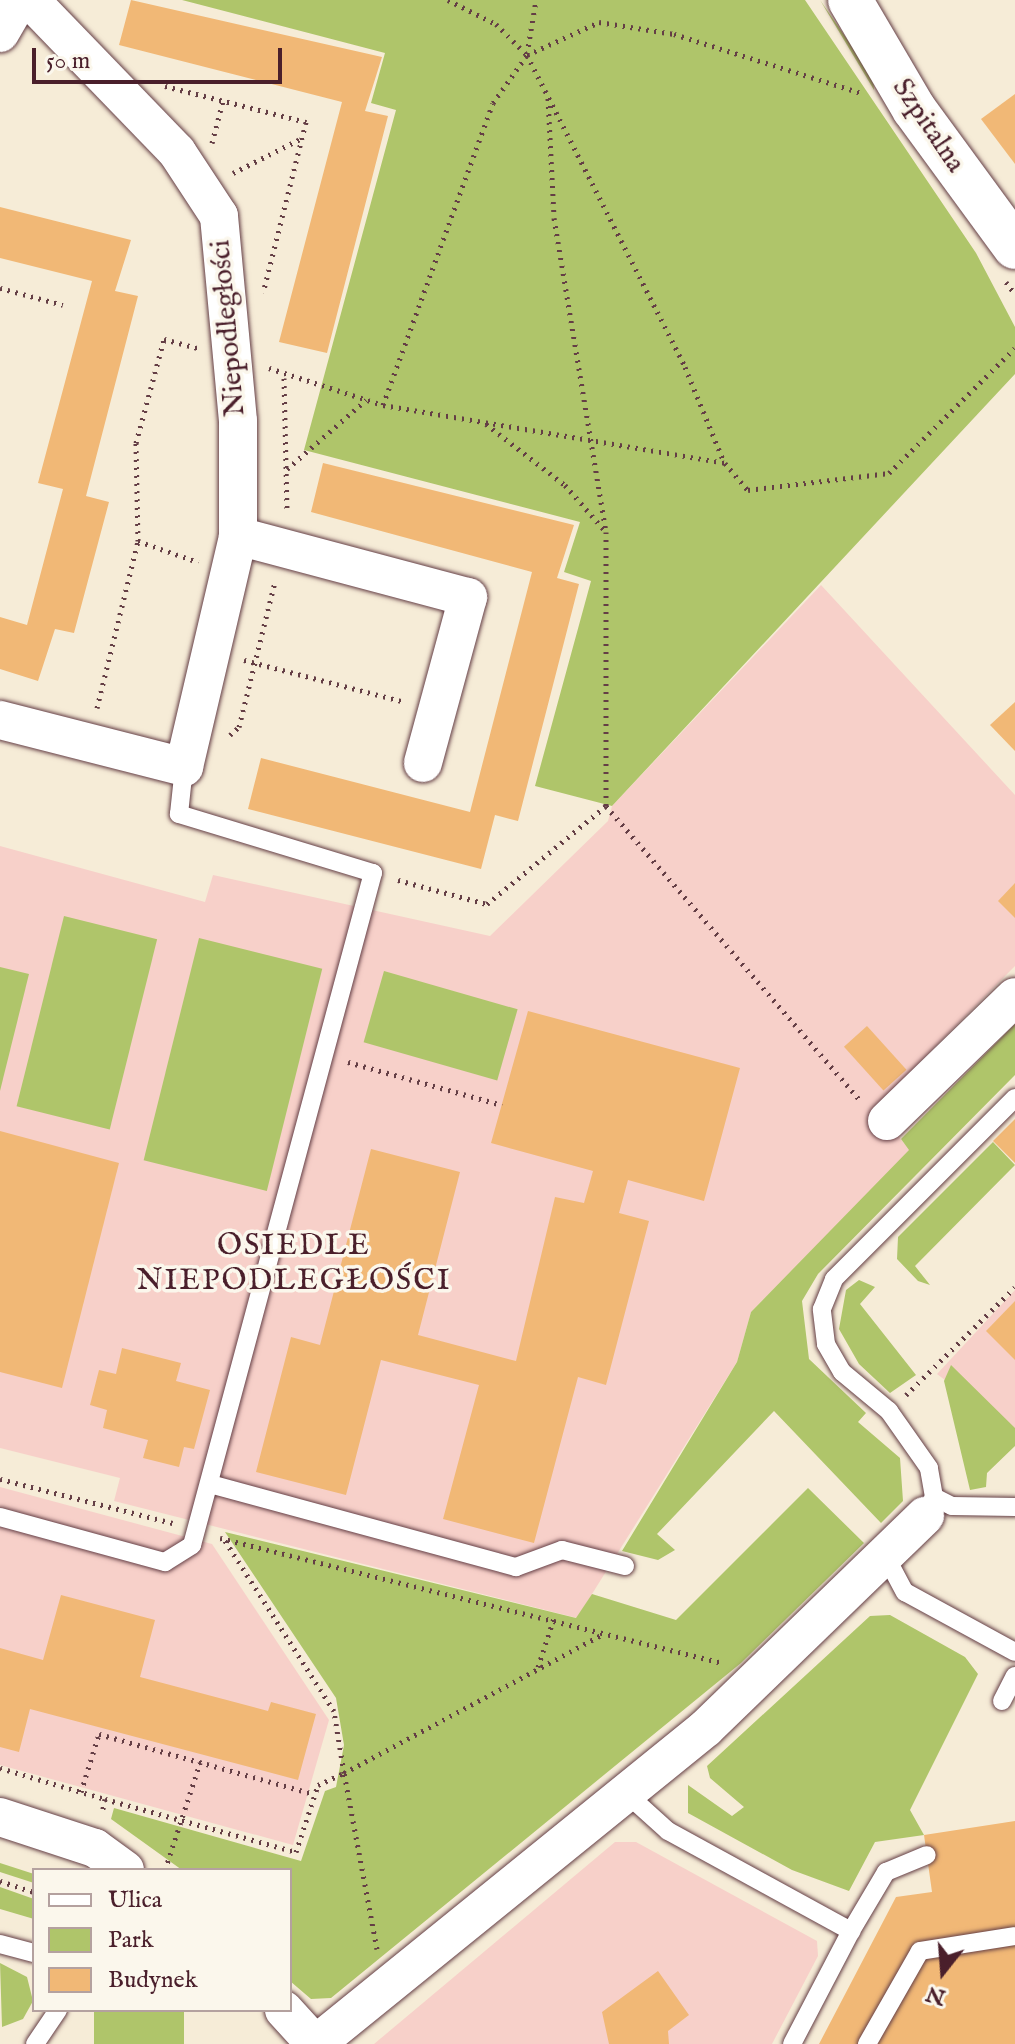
<!DOCTYPE html>
<html>
<head>
<meta charset="utf-8">
<style>
  body { margin:0 }
  #map { position:relative; width:1015px; height:2044px; overflow:hidden; background:#f6ecd7; font-family:"IM FELL English",serif }
  div>[style] { position:absolute }
  .built>* { inset:0; background:#f7d0c9 }
  .green>* { inset:0; background:#afc56a; transform-origin:0 0 }
  .building>* { inset:0; background:#f1b876; transform-origin:0 0 }
  .path>* { height:5px; margin-top:-2.5px; transform-origin:0; background:repeating-linear-gradient(90deg,#643e45 0 2px,transparent 0 8px) }
  .roads { filter:drop-shadow(0 0 2px #643e45) drop-shadow(0 0 2px #643e45) }
  .service>* { height:18px; margin:-9px; padding:0 9px; transform-origin:9px; border-radius:9px; background:#fff }
  .minor>* { height:38px; margin:-19px; padding:0 19px; transform-origin:19px; border-radius:19px; background:#fff }
  .tertiary>* { height:44px; margin:-22px; padding:0 22px; transform-origin:22px; border-radius:22px; background:#fff }
  span { translate:-50% -50%; white-space:nowrap; text-align:center; line-height:1.15; -webkit-text-stroke:7px #fbf7ec; paint-order:stroke }
  .street-label { font-size:28px; color:#4a1f2b }
  .neighbourhood-label { font-size:30px; color:#4a1f2b; letter-spacing:2px }
  .legend { position:absolute; left:32px; top:1868px; width:260px; height:144px; box-sizing:border-box; background:#fbf7ec; border:2px solid #b4a19f; margin:0; padding:10px 14px; list-style:none; font-size:24px; color:#4a1f2b }
  .legend li { display:flex; align-items:center; gap:16px; height:40px }
  .legend b { width:40px; border:2px solid #b4a19f }
  .north { position:absolute; left:903px; top:1932px; width:80px; height:80px; -webkit-text-stroke:6px #fbf7ec; paint-order:stroke; rotate:197deg; font-size:22px; font-weight:700; line-height:32px; text-align:center; color:#4a1f2b }
  .north::after { content:''; display:block; margin:auto; width:28px; height:36px; background:#4a1f2b; clip-path:polygon(50% 0,100% 100%,50% 72%,0 100%) }
  .scale { position:absolute; left:32px; top:48px; width:250px; height:36px; box-sizing:border-box; border:4px solid #4a1f2b; border-top:0; padding-left:10px; font-size:24px; line-height:28px; white-space:nowrap; color:#4a1f2b; -webkit-text-stroke:6px #fbf7ec; paint-order:stroke }
</style>
</head>
<body>
<div id="map">
  <div class="built">
    <i style="clip-path:polygon(821px 585px,1015px 795px,1015px 966px,874px 1108px,910px 1150px,751px 1312px,737px 1362px,577px 1618px,114px 1501px,120px 1478px,0 1448px,0 846px,205px 902px,213px 875px,490px 936px,608px 821px,612px 806px)"></i>
    <i style="clip-path:polygon(1015px 1290px,1015px 1433px,937px 1374px)"></i>
    <i style="clip-path:polygon(0 1487px,212px 1544px,329px 1720px,293px 1845px,0 1765px)"></i>
    <i style="clip-path:polygon(615px 1842px,636px 1842px,817px 1941px,818px 1956px,772px 2044px,374px 2044px)"></i>
  </div>
  <div class="green">
    <i style="clip-path:polygon(182px 0,805px 0,976px 253px,1015px 327px,1015px 374px,612px 806px,535px 786px,591px 581px,564px 572px,580px 522px,304px 450px,396px 110px,371px 103px,385px 53px)"></i>
    <i style="clip-path:polygon(820px 0,873px 77px,874px 90px)"></i>
    <i style="left:64px;top:916px;width:96px;height:196px;rotate:14deg"></i>
    <i style="left:199px;top:938px;width:127px;height:229px;rotate:14deg"></i>
    <i style="clip-path:polygon(0 967px,29px 974px,0 1091px)"></i>
    <i style="left:384px;top:971px;width:139px;height:74px;rotate:16deg"></i>
    <i style="clip-path:polygon(1015px 1024px,1015px 1075px,818px 1274px,802px 1301px,809px 1359px,866px 1413px,858px 1422px,900px 1458px,903px 1501px,881px 1523px,774px 1411px,657px 1534px,675px 1550px,658px 1560px,622px 1551px,737px 1362px,751px 1312px,909px 1150px,901px 1139px)"></i>
    <i style="clip-path:polygon(993px 1142px,1015px 1165px,915px 1266px,930px 1285px,918px 1281px,897px 1259px,898px 1237px)"></i>
    <i style="clip-path:polygon(859px 1280px,875px 1287px,860px 1304px,916px 1375px,890px 1393px,859px 1364px,839px 1329px,846px 1290px)"></i>
    <i style="clip-path:polygon(951px 1365px,1015px 1428px,1015px 1446px,987px 1473px,986px 1487px,970px 1490px,944px 1381px)"></i>
    <i style="clip-path:polygon(808px 1488px,864px 1543px,741px 1663px,331px 1998px,311px 1999px,290px 1981px,290px 1870px,182px 1870px,111px 1819px,114px 1808px,301px 1861px,325px 1791px,336px 1787px,344px 1745px,336px 1698px,225px 1532px,576px 1618px,592px 1594px,676px 1620px)"></i>
    <i style="clip-path:polygon(890px 1615px,965px 1657px,978px 1674px,910px 1810px,924px 1835px,875px 1842px,849px 1891px,792px 1870px,688px 1813px,688px 1785px,732px 1816px,744px 1807px,710px 1778px,707px 1766px,870px 1616px)"></i>
    <i style="clip-path:polygon(0 1863px,34px 1874px,34px 1883px,0 1872px)"></i>
    <i style="clip-path:polygon(0 1887px,34px 1899px,34px 1919px,0 1909px)"></i>
    <i style="clip-path:polygon(0 1963px,27px 1977px,33px 2001px,23px 2019px,2px 2027px)"></i>
    <i style="left:94px;top:2010px;width:90px;height:35px"></i>
  </div>
  <div class="building">
    <i style="clip-path:polygon(131px 0,382px 57px,365px 111px,388px 116px,327px 353px,279px 342px,342px 102px,119px 45px)"></i>
    <i style="clip-path:polygon(1015px 94px,1015px 164px,981px 119px)"></i>
    <i style="clip-path:polygon(0 207px,131px 240px,115px 291px,138px 296px,86px 496px,109px 502px,74px 633px,55px 629px,38px 681px,0 669px,0 617px,27px 625px,63px 489px,38px 483px,92px 281px,0 258px)"></i>
    <i style="clip-path:polygon(323px 463px,574px 525px,557px 578px,579px 584px,518px 821px,495px 815px,481px 869px,248px 809px,261px 758px,470px 812px,532px 572px,311px 512px)"></i>
    <i style="clip-path:polygon(1015px 702px,1015px 751px,990px 725px)"></i>
    <i style="clip-path:polygon(1015px 883px,1015px 918px,998px 901px)"></i>
    <i style="clip-path:polygon(528px 1011px,740px 1068px,704px 1201px,628px 1180px,619px 1213px,649px 1221px,606px 1385px,578px 1377px,534px 1543px,443px 1519px,479px 1385px,381px 1360px,346px 1495px,256px 1472px,291px 1337px,320px 1345px,371px 1149px,460px 1172px,418px 1335px,516px 1361px,555px 1197px,584px 1203px,593px 1171px,491px 1143px)"></i>
    <i style="left:867px;top:1026px;width:59px;height:31px;rotate:48deg"></i>
    <i style="clip-path:polygon(1015px 1119px,1015px 1163px,993px 1141px)"></i>
    <i style="clip-path:polygon(0 1131px,119px 1163px,62px 1388px,0 1372px)"></i>
    <i style="clip-path:polygon(1015px 1301px,1015px 1360px,986px 1331px)"></i>
    <i style="clip-path:polygon(122px 1348px,181px 1363px,176px 1381px,210px 1390px,194px 1449px,184px 1447px,179px 1467px,143px 1458px,148px 1440px,103px 1428px,107px 1410px,90px 1405px,99px 1370px,116px 1374px)"></i>
    <i style="clip-path:polygon(61px 1595px,155px 1620px,140px 1677px,268px 1711px,271px 1702px,316px 1714px,298px 1780px,30px 1709px,19px 1752px,0 1747px,0 1648px,43px 1660px)"></i>
    <i style="clip-path:polygon(1015px 1821px,1015px 2044px,819px 2044px,896px 1897px,932px 1892px,924px 1835px)"></i>
    <i style="clip-path:polygon(658px 1971px,689px 2015px,668px 2031px,669px 2044px,609px 2044px,602px 2012px)"></i>
  </div>
  <div class="path">
    <i style="left:448px;top:0;width:54px;rotate:26.6deg"></i>
    <i style="left:496px;top:24px;width:44px;rotate:45deg"></i>
    <i style="left:527px;top:55px;width:350px;rotate:63.1deg"></i>
    <i style="left:685px;top:367px;width:103px;rotate:67.7deg"></i>
    <i style="left:527px;top:54px;width:55px;rotate:-80.5deg"></i>
    <i style="left:165px;top:86px;width:146px;rotate:14.3deg"></i>
    <i style="left:306px;top:122px;width:176px;rotate:104.1deg"></i>
    <i style="left:548px;top:98px;width:120px;rotate:87.1deg"></i>
    <i style="left:554px;top:218px;width:318px;rotate:80.6deg"></i>
    <i style="left:212px;top:143px;width:43px;rotate:-75.3deg"></i>
    <i style="left:233px;top:173px;width:77px;rotate:-26.9deg"></i>
    <i style="left:1006px;top:282px;width:15px;rotate:53deg"></i>
    <i style="left:0;top:288px;width:65px;rotate:15.1deg"></i>
    <i style="left:269px;top:368px;width:120px;rotate:18deg"></i>
    <i style="left:383px;top:405px;width:347px;rotate:9.6deg"></i>
    <i style="left:725px;top:463px;width:35px;rotate:50deg"></i>
    <i style="left:748px;top:490px;width:142px;rotate:-6.9deg"></i>
    <i style="left:889px;top:473px;width:177px;rotate:-44.8deg"></i>
    <i style="left:284px;top:378px;width:135px;rotate:88.7deg"></i>
    <i style="left:383px;top:405px;width:321px;rotate:-70deg"></i>
    <i style="left:493px;top:103px;width:59px;rotate:-54.7deg"></i>
    <i style="left:527px;top:55px;width:79px;rotate:-24.6deg"></i>
    <i style="left:599px;top:22px;width:76px;rotate:9.1deg"></i>
    <i style="left:674px;top:34px;width:196px;rotate:17.5deg"></i>
    <i style="left:486px;top:424px;width:100px;rotate:37.7deg"></i>
    <i style="left:565px;top:485px;width:62px;rotate:48.9deg"></i>
    <i style="left:606px;top:532px;width:274px;rotate:90deg"></i>
    <i style="left:287px;top:469px;width:105px;rotate:-41.1deg"></i>
    <i style="left:138px;top:541px;width:64px;rotate:19.3deg"></i>
    <i style="left:244px;top:660px;width:166px;rotate:14.6deg"></i>
    <i style="left:97px;top:708px;width:172px;rotate:-76.2deg"></i>
    <i style="left:138px;top:541px;width:98px;rotate:-91.2deg"></i>
    <i style="left:136px;top:443px;width:108px;rotate:-74.9deg"></i>
    <i style="left:164px;top:339px;width:35px;rotate:15deg"></i>
    <i style="left:230px;top:735px;width:12px;rotate:-42deg"></i>
    <i style="left:239px;top:727px;width:149px;rotate:-76.1deg"></i>
    <i style="left:398px;top:880px;width:92px;rotate:15.1deg"></i>
    <i style="left:487px;top:904px;width:154px;rotate:-39.5deg"></i>
    <i style="left:606px;top:806px;width:387px;rotate:49.2deg"></i>
    <i style="left:348px;top:1062px;width:160px;rotate:15.6deg"></i>
    <i style="left:906px;top:1395px;width:153px;rotate:-44.7deg"></i>
    <i style="left:0;top:1479px;width:178px;rotate:14.3deg"></i>
    <i style="left:220px;top:1538px;width:518px;rotate:13.96deg"></i>
    <i style="left:538px;top:1667px;width:52px;rotate:-71.9deg"></i>
    <i style="left:0;top:1768px;width:109px;rotate:16.4deg"></i>
    <i style="left:105px;top:1799px;width:14px;rotate:102deg"></i>
    <i style="left:81px;top:1792px;width:61px;rotate:-72.8deg"></i>
    <i style="left:99px;top:1734px;width:223px;rotate:15.6deg"></i>
    <i style="left:105px;top:1799px;width:198px;rotate:15.5deg"></i>
    <i style="left:296px;top:1852px;width:71px;rotate:-71.8deg"></i>
    <i style="left:318px;top:1785px;width:29px;rotate:-25deg"></i>
    <i style="left:344px;top:1773px;width:63px;rotate:-99.2deg"></i>
    <i style="left:334px;top:1711px;width:204px;rotate:-122.6deg"></i>
    <i style="left:165px;top:1870px;width:113px;rotate:-71.9deg"></i>
    <i style="left:0;top:1881px;width:36px;rotate:18deg"></i>
    <i style="left:377px;top:1949px;width:179px;rotate:-100.6deg"></i>
    <i style="left:344px;top:1773px;width:294px;rotate:-28.2deg"></i>
  </div>
  <div class="roads">
    <div class="service">
      <i style="left:210px;top:1484px;width:317px;rotate:15.2deg"></i>
      <i style="left:516px;top:1567px;width:49px;rotate:-20.3deg"></i>
      <i style="left:562px;top:1550px;width:65px;rotate:14.3deg"></i>
      <i style="left:934px;top:1497px;width:20px;rotate:27deg"></i>
      <i style="left:952px;top:1506px;width:63px;rotate:0.9deg"></i>
      <i style="left:925px;top:1516px;width:21px;rotate:-65deg"></i>
      <i style="left:934px;top:1497px;width:29px;rotate:-100deg"></i>
      <i style="left:929px;top:1468px;width:70px;rotate:-125.1deg"></i>
      <i style="left:889px;top:1411px;width:61px;rotate:-140.3deg"></i>
      <i style="left:842px;top:1372px;width:32px;rotate:-120deg"></i>
      <i style="left:826px;top:1344px;width:35px;rotate:-97deg"></i>
      <i style="left:822px;top:1309px;width:32px;rotate:-68deg"></i>
      <i style="left:834px;top:1279px;width:256px;rotate:-45deg"></i>
      <i style="left:0;top:1517px;width:171px;rotate:15.3deg"></i>
      <i style="left:165px;top:1562px;width:32px;rotate:-32deg"></i>
      <i style="left:192px;top:1545px;width:696px;rotate:-74.93deg"></i>
      <i style="left:373px;top:873px;width:203px;rotate:-163.1deg"></i>
      <i style="left:179px;top:814px;width:47px;rotate:-83.9deg"></i>
      <i style="left:886px;top:1557px;width:40px;rotate:62deg"></i>
      <i style="left:905px;top:1592px;width:125px;rotate:28.6deg"></i>
      <i style="left:1002px;top:1701px;width:28px;rotate:-63deg"></i>
      <i style="left:627px;top:1794px;width:55px;rotate:42.1deg"></i>
      <i style="left:668px;top:1831px;width:209px;rotate:28.7deg"></i>
      <i style="left:851px;top:1931px;width:127px;rotate:117.6deg"></i>
      <i style="left:851px;top:1931px;width:69px;rotate:-59.3deg"></i>
      <i style="left:886px;top:1872px;width:44px;rotate:-22.5deg"></i>
      <i style="left:0;top:1944px;width:35px;rotate:15deg"></i>
      <i style="left:35px;top:2044px;width:41px;rotate:-55.9deg"></i>
      <i style="left:867px;top:2044px;width:107px;rotate:-60.3deg"></i>
      <i style="left:920px;top:1951px;width:96px;rotate:-9deg"></i>
    </div>
    <div class="minor">
      <i style="left:0;top:33px;width:38px;rotate:-60deg"></i>
      <i style="left:238px;top:536px;width:238px;rotate:14.9deg"></i>
      <i style="left:468px;top:597px;width:172px;rotate:105.2deg"></i>
      <i style="left:0;top:720px;width:190px;rotate:14.3deg"></i>
      <i style="left:184px;top:767px;width:237px;rotate:-76.8deg"></i>
      <i style="left:238px;top:536px;width:115px;rotate:-90deg"></i>
      <i style="left:238px;top:421px;width:206px;rotate:-95.3deg"></i>
      <i style="left:219px;top:216px;width:77px;rotate:-123.3deg"></i>
      <i style="left:177px;top:152px;width:211px;rotate:-134deg"></i>
      <i style="left:887px;top:1121px;width:178px;rotate:-44.1deg"></i>
      <i style="left:0;top:1817px;width:100px;rotate:18.1deg"></i>
      <i style="left:95px;top:1848px;width:37px;rotate:36deg"></i>
      <i style="left:284px;top:2010px;width:46px;rotate:47.6deg"></i>
      <i style="left:316px;top:2044px;width:502px;rotate:-39.02deg"></i>
      <i style="left:706px;top:1728px;width:305px;rotate:-44.1deg"></i>
    </div>
    <div class="tertiary">
      <i style="left:850px;top:0;width:126px;rotate:59.6deg"></i>
      <i style="left:914px;top:109px;width:171px;rotate:53.8deg"></i>
    </div>
  </div>
  <div class="street-label">
    <span style="left:928px;top:126px;rotate:56deg">Szpitalna</span>
    <span style="left:229px;top:328px;rotate:-95deg">Niepodległości</span>
  </div>
  <div class="neighbourhood-label">
    <span style="left:294px;top:1263px">OSIEDLE<br>NIEPODLEGŁOŚCI</span>
  </div>
  <ul class="legend">
  <li><b style="height:10px;background:#fff"></b>Ulica</li>
  <li><b style="height:22px;background:#afc56a"></b>Park</li>
  <li><b style="height:22px;background:#f1b876"></b>Budynek</li>
  </ul>
  <div class="north">N</div>
  <div class="scale">50 m</div>
</div>
</body>
</html>
